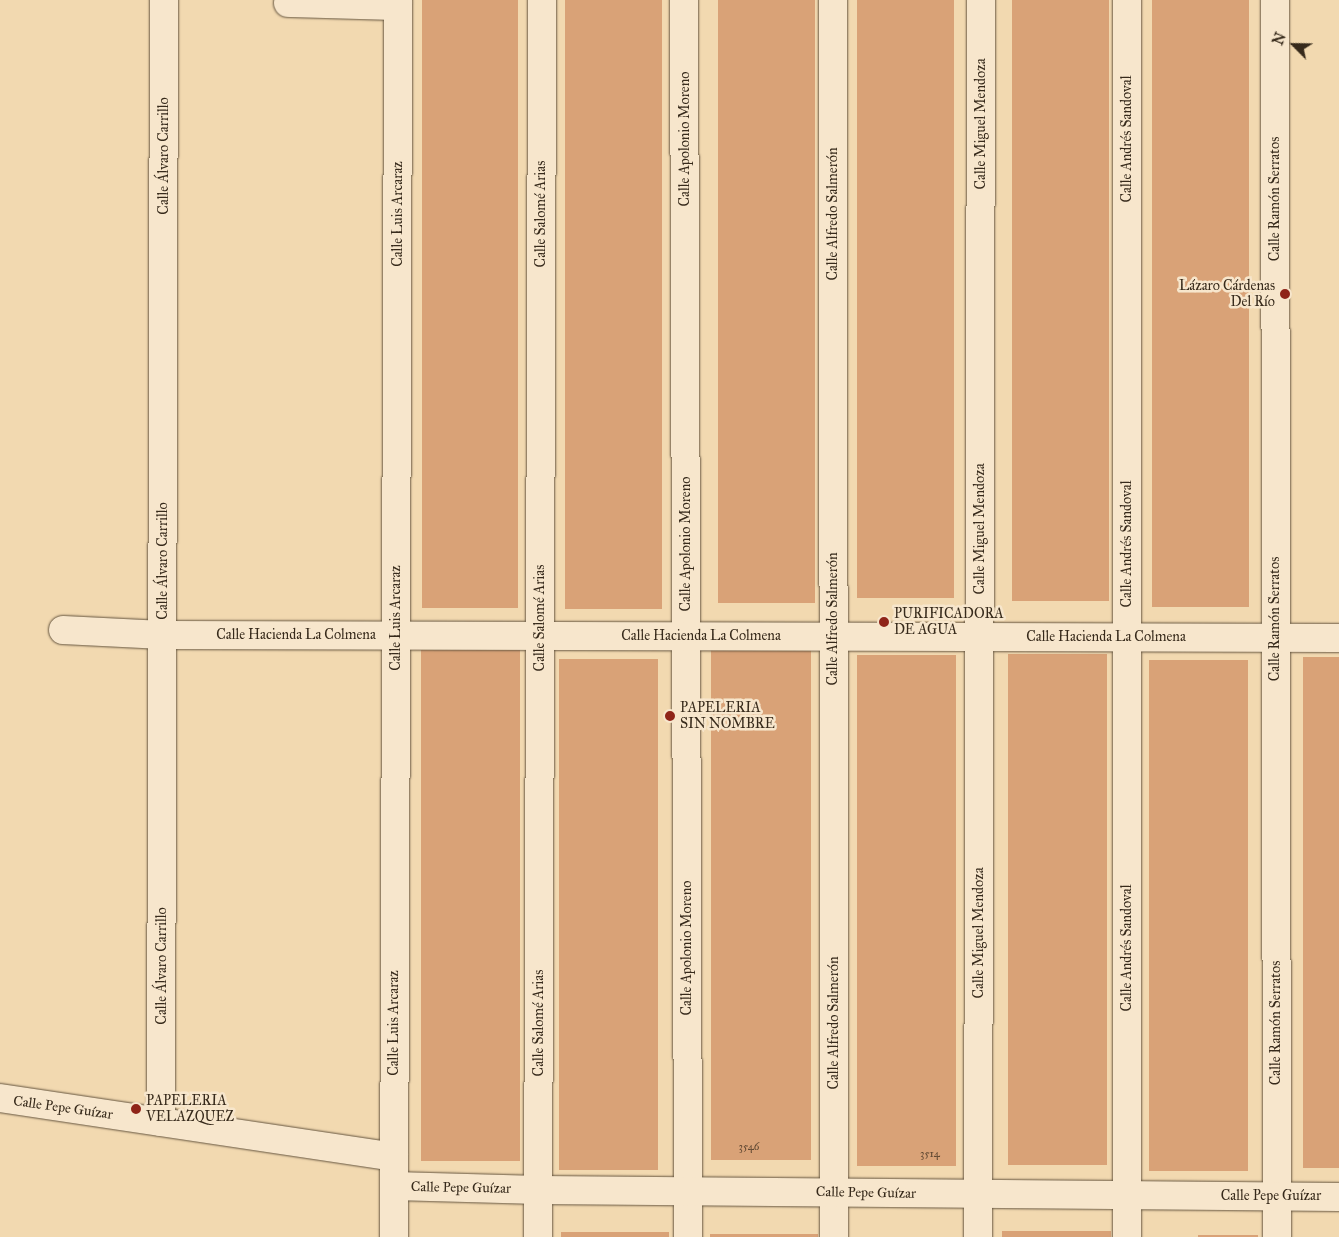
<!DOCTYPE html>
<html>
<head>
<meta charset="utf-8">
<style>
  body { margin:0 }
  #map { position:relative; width:1339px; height:1237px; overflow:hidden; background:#f2d9b0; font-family:"IM FELL Great Primer",serif }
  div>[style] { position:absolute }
  .building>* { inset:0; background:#d9a277; transform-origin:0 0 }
  .roads { filter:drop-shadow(0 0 1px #665640) drop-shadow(0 0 1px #665640) }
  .minor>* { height:28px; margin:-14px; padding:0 14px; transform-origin:14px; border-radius:14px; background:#f7e6cc }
  .dots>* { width:14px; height:14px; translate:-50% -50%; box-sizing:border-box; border:2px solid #f7e6cc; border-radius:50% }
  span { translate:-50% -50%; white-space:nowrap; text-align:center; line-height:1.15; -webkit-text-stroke:5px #f7e6cc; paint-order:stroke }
  .number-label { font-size:11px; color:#604832 }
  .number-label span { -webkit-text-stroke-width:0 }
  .street-label { font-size:14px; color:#372a1b }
  .poi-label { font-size:14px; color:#372a1b }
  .right { translate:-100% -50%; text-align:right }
  .left { translate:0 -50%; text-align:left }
  .north { position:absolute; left:1269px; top:20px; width:50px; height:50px; -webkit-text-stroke:4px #f7e6cc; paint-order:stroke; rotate:293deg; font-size:14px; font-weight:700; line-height:20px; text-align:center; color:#372a1b }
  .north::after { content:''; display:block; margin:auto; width:18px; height:22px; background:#372a1b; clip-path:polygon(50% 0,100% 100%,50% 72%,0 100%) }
</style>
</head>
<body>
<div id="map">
  <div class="building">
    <i style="left:422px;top:0;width:96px;height:608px"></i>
    <i style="left:565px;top:0;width:97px;height:609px"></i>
    <i style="left:718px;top:0;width:97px;height:603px"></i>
    <i style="left:857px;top:0;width:97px;height:598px"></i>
    <i style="left:1012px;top:0;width:97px;height:601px"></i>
    <i style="left:1152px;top:0;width:97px;height:607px"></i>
    <i style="left:811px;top:649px;width:511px;height:100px;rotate:90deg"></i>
    <i style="left:421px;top:650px;width:99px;height:511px"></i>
    <i style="left:1107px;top:654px;width:511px;height:99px;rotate:90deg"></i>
    <i style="left:956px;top:655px;width:511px;height:99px;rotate:90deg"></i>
    <i style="left:1339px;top:657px;width:511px;height:36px;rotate:90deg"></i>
    <i style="left:559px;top:659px;width:99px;height:511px"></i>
    <i style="left:1149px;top:660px;width:99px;height:511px"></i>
    <i style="left:1002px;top:1231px;width:109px;height:6px"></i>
    <i style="left:561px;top:1232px;width:108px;height:5px"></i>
    <i style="left:710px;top:1234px;width:108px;height:3px"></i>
    <i style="left:1198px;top:1235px;width:60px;height:2px"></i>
  </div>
  <div class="roads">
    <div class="minor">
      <i style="left:684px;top:0;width:1237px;rotate:89.81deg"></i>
      <i style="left:833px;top:0;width:1237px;rotate:89.95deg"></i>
      <i style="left:1275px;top:0;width:1237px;rotate:89.91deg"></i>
      <i style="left:288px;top:3px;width:110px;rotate:1.6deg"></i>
      <i style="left:63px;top:630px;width:100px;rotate:2.9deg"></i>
      <i style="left:163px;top:635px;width:1176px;rotate:0.15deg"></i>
      <i style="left:0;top:1098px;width:398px;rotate:8.5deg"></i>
      <i style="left:161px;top:1122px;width:1122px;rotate:-89.85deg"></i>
      <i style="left:394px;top:1186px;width:145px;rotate:1.6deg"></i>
      <i style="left:539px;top:1190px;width:800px;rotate:0.5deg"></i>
      <i style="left:394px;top:1237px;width:1237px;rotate:-89.81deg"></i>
      <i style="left:538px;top:1237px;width:1237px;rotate:-89.81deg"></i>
      <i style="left:978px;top:1237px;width:1237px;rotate:-89.86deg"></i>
      <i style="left:1127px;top:1237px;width:1237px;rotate:-90deg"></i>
    </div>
  </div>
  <div class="dots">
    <i style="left:1285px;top:294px;background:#8f2418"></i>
    <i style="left:884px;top:622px;background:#8f2418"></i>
    <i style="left:670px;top:716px;background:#8f2418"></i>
    <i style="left:136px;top:1109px;background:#8f2418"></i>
  </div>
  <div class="number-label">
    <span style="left:749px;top:1147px">3546</span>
    <span style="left:930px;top:1154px">3514</span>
  </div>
  <div class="street-label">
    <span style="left:981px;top:124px;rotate:-90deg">Calle Miguel Mendoza</span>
    <span style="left:685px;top:139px;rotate:-90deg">Calle Apolonio Moreno</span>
    <span style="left:1127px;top:139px;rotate:-90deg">Calle Andrés Sandoval</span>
    <span style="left:164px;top:156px;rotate:-90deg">Calle Álvaro Carrillo</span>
    <span style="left:1275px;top:199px;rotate:-90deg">Calle Ramón Serratos</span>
    <span style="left:398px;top:214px;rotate:-90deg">Calle Luis Arcaraz</span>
    <span style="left:541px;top:214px;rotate:-90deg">Calle Salomé Arias</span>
    <span style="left:833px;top:214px;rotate:-90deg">Calle Alfredo Salmerón</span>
    <span style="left:980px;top:529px;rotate:-90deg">Calle Miguel Mendoza</span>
    <span style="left:686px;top:544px;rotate:-90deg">Calle Apolonio Moreno</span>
    <span style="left:1127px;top:544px;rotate:-90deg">Calle Andrés Sandoval</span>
    <span style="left:163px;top:561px;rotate:-90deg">Calle Álvaro Carrillo</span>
    <span style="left:396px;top:618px;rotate:-90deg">Calle Luis Arcaraz</span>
    <span style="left:540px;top:618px;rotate:-90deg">Calle Salomé Arias</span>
    <span style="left:833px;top:619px;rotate:-90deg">Calle Alfredo Salmerón</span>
    <span style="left:1275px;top:619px;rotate:-90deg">Calle Ramón Serratos</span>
    <span style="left:296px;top:635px">Calle Hacienda La Colmena</span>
    <span style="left:701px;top:636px">Calle Hacienda La Colmena</span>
    <span style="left:1106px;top:637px">Calle Hacienda La Colmena</span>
    <span style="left:979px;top:933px;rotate:-90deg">Calle Miguel Mendoza</span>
    <span style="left:687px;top:948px;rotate:-90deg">Calle Apolonio Moreno</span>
    <span style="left:1127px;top:948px;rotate:-90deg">Calle Andrés Sandoval</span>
    <span style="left:162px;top:966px;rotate:-90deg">Calle Álvaro Carrillo</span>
    <span style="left:394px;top:1023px;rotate:-90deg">Calle Luis Arcaraz</span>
    <span style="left:539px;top:1023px;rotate:-90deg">Calle Salomé Arias</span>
    <span style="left:834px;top:1023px;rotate:-90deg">Calle Alfredo Salmerón</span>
    <span style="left:1276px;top:1023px;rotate:-90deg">Calle Ramón Serratos</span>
    <span style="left:63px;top:1108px;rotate:8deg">Calle Pepe Guízar</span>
    <span style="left:461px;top:1188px;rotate:1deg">Calle Pepe Guízar</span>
    <span style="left:866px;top:1193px;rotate:1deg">Calle Pepe Guízar</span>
    <span style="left:1271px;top:1196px">Calle Pepe Guízar</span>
  </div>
  <div class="poi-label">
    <span class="right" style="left:1275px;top:294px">Lázaro Cárdenas<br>Del Río</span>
    <span class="left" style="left:894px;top:622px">PURIFICADORA<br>DE AGUA</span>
    <span class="left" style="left:680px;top:716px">PAPELERIA<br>SIN NOMBRE</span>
    <span class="left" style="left:146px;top:1109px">PAPELERIA<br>VELAZQUEZ</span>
  </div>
  <div class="north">N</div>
</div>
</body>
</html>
